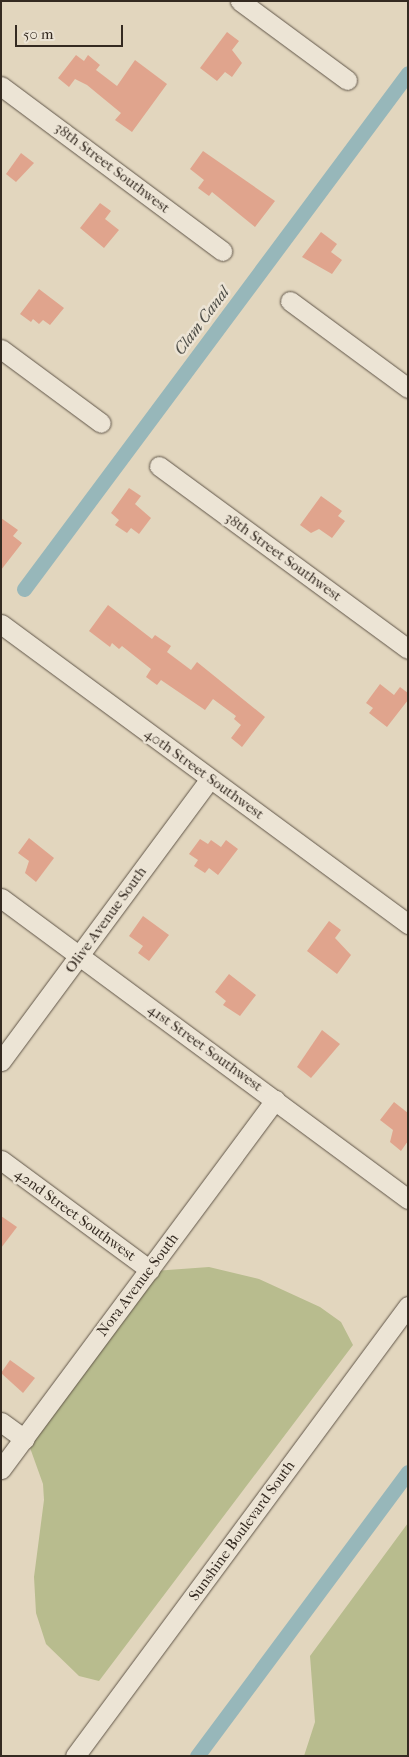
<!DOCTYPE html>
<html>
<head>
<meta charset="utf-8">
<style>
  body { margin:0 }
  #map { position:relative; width:409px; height:1757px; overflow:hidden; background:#e2d6be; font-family:"IM FELL French Canon",serif }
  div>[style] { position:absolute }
  .green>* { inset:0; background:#b8bc8e }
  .canal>* { height:15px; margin:-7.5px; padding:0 7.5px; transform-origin:7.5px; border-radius:7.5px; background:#97b7ba }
  .building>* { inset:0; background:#e0a48d }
  .roads { filter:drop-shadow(0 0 1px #605548) drop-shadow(0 0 1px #605548) }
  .minor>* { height:19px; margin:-9.5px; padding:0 9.5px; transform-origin:9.5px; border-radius:9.5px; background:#ece4d5 }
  span { translate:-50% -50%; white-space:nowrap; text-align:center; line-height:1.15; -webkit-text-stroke:5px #ece4d5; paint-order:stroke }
  .street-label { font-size:15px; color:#342a21 }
  .water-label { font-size:16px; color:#4d4d47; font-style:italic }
  .frame { position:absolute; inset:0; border:2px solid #342a21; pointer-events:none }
  .scale { position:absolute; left:15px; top:25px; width:108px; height:22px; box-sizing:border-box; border:2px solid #342a21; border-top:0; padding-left:6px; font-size:15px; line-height:18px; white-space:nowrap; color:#342a21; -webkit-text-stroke:4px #ece4d5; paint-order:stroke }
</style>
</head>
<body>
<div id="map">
  <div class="green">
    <i style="clip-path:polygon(209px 1267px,259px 1279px,320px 1307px,341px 1322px,353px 1345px,99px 1681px,79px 1676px,46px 1644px,36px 1613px,34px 1577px,44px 1500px,43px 1484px,29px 1445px,154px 1271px)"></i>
    <i style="clip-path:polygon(408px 1523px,408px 1756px,304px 1756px,315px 1722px,310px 1656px)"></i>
  </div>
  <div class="canal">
    <i style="left:24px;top:589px;width:643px;rotate:-53.34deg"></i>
    <i style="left:197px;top:1756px;width:354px;rotate:-53.4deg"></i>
  </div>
  <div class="building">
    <i style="clip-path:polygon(227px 32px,239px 41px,232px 50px,242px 63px,232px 77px,225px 72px,217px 81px,200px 68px)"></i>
    <i style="clip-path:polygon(76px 55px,84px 61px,88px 55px,100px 65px,96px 70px,117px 86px,135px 60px,167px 84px,132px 132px,115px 120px,121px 113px,87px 85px,75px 79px,69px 87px,58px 78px)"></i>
    <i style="clip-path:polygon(203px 151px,275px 201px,255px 227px,212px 192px,209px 196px,198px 188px,204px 180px,190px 169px)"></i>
    <i style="clip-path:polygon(21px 153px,34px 163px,16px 182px,6px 174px)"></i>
    <i style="clip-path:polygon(100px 203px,111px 211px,105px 219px,119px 230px,104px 248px,80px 228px)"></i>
    <i style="clip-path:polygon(321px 232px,337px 244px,331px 252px,342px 260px,332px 274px,302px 257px)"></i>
    <i style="clip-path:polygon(39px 289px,64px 308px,50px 325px,43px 320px,39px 324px,33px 319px,31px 322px,20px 314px)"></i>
    <i style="clip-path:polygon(129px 488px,141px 496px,135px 504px,151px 518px,139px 534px,131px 528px,127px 533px,115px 525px,119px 520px,111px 513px)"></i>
    <i style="clip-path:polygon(321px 496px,342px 511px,338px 516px,345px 521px,332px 538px,319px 529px,311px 533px,300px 525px)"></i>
    <i style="clip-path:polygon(1px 518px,18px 530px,13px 536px,22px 543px,1px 570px)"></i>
    <i style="clip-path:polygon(108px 605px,152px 639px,155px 635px,171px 646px,167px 652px,191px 670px,197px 662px,265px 717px,242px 747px,231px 738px,241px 725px,234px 719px,236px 716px,213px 699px,205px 710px,161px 680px,157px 685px,146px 677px,151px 669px,122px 646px,119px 649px,112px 643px,110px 647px,89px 631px)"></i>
    <i style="clip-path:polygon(380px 684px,394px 695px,400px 687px,408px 693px,408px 700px,387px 727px,369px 713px,373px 708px,366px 703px)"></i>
    <i style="clip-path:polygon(29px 838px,54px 858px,36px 882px,25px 873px,29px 861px,18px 853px)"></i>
    <i style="clip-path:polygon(200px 839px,208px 844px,211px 840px,221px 847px,226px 840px,238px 849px,218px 875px,209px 868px,205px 873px,194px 866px,198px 860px,189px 854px)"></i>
    <i style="clip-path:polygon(143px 916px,169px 935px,149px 961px,138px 953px,143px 946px,129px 936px)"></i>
    <i style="clip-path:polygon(329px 921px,341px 930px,335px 938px,351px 955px,337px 974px,307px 951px)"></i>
    <i style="clip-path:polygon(229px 974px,256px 995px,240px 1016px,223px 1005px,226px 1001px,215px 992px)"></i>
    <i style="clip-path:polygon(322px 1030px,340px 1044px,311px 1078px,297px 1067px)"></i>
    <i style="clip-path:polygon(394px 1102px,408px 1113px,408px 1141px,401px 1151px,390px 1142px,393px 1130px,380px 1120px)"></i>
    <i style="clip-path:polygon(1px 1216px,17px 1227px,1px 1248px)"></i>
    <i style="clip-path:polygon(10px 1360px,35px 1378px,23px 1393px,1px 1373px)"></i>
  </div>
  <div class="roads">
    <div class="minor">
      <i style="left:240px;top:1px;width:133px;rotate:36.4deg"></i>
      <i style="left:1px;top:86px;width:276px;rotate:36.7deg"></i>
      <i style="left:290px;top:301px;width:147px;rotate:36.4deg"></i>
      <i style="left:1px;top:349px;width:124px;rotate:36.5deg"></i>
      <i style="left:159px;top:466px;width:309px;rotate:36.3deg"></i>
      <i style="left:1px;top:624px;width:506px;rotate:36.39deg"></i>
      <i style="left:1px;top:898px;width:506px;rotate:36.49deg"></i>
      <i style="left:1px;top:1061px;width:351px;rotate:-53.5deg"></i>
      <i style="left:1px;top:1160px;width:185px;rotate:36.4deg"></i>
      <i style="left:1px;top:1422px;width:29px;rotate:36deg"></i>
      <i style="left:1px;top:1469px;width:460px;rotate:-53.4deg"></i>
      <i style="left:75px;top:1756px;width:560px;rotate:-53.5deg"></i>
    </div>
  </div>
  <div class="street-label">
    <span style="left:112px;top:168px;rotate:37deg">38th Street Southwest</span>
    <span style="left:283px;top:557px;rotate:36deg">38th Street Southwest</span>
    <span style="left:204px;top:774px;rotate:36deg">40th Street Southwest</span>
    <span style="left:106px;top:920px;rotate:-54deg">Olive Avenue South</span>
    <span style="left:205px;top:1048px;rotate:36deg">41st Street Southwest</span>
    <span style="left:75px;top:1215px;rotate:36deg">42nd Street Southwest</span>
    <span style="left:138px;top:1285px;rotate:-53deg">Nora Avenue South</span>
    <span style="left:242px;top:1531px;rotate:-54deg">Sunshine Boulevard South</span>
  </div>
  <div class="water-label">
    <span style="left:202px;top:321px;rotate:-53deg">Clam Canal</span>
  </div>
  <div class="frame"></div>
  <div class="scale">50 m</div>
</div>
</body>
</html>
